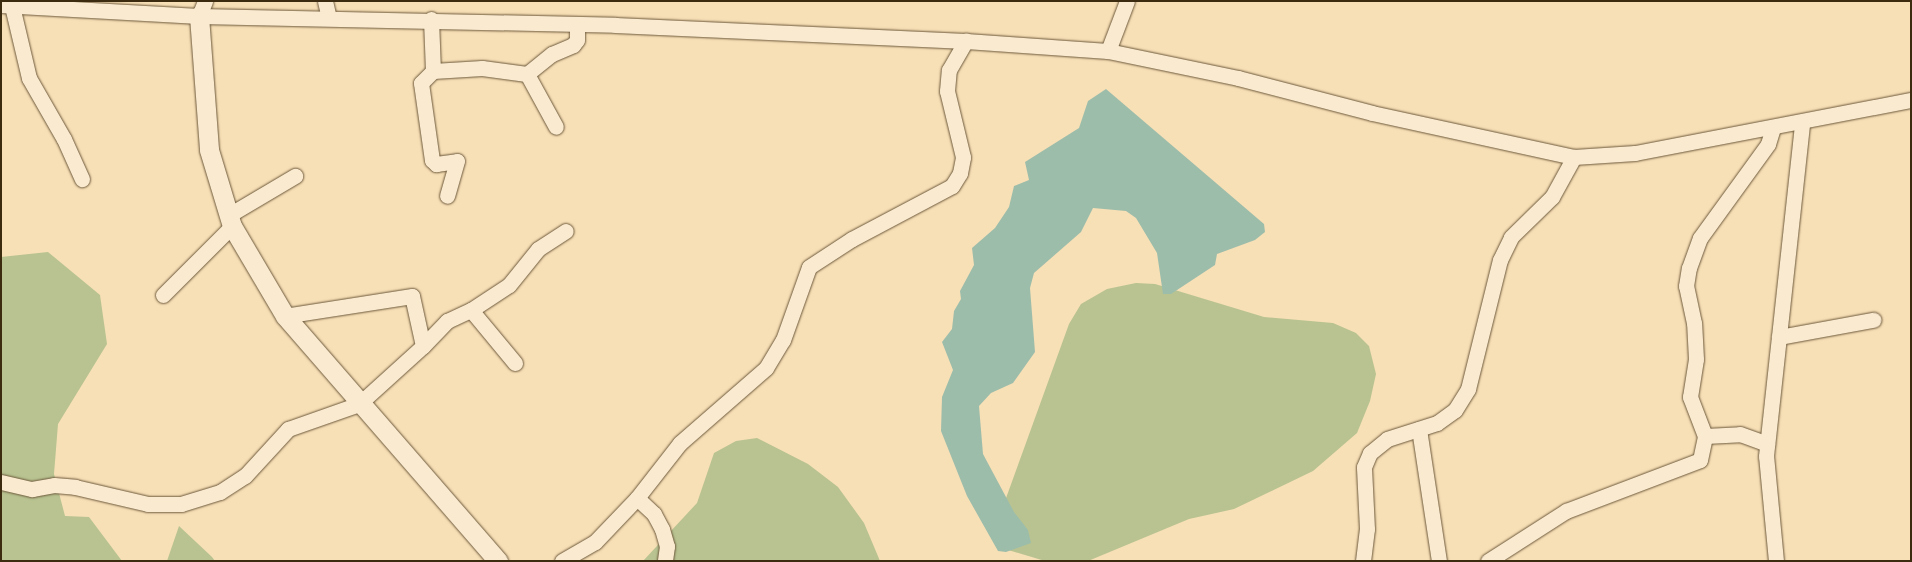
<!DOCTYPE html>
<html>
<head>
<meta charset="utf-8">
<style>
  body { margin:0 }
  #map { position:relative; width:1912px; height:562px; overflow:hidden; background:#f7dfb6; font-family:"IM FELL French Canon",serif }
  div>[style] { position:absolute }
  .green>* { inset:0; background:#b8c391 }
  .water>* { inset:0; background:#9dbdab }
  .roads { filter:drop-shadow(0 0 1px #6c583a) drop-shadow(0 0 1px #6c583a) }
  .minor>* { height:15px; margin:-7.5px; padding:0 7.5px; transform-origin:7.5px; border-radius:7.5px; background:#faead0 }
  .tertiary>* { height:19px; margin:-9.5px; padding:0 9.5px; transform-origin:9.5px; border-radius:9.5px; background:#faead0 }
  span { translate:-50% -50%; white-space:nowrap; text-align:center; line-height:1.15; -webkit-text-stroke:4px #faead0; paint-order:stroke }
  .frame { position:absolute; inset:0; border:2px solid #3d2b10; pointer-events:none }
</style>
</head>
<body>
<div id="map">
  <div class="green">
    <i style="clip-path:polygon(48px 252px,100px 295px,107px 344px,58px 424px,54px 474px,65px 516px,89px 517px,122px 561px,1px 561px,1px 257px)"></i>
    <i style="clip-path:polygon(1136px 283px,1155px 284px,1264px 317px,1333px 323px,1356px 333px,1369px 346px,1376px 374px,1370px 401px,1357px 433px,1313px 471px,1234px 509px,1189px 519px,1088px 561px,1045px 561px,1005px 549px,997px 523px,1069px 324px,1081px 304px,1107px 289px)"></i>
    <i style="clip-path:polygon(757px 438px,808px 464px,838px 487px,864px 523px,880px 561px,643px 561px,697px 503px,714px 453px,736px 441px)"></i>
    <i style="clip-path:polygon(179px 526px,212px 557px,215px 561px,167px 561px)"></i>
  </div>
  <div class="water">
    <i style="clip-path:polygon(1106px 89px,1264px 224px,1265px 232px,1255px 240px,1217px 254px,1215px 265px,1171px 294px,1163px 294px,1157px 253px,1136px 218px,1126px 211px,1093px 208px,1081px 232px,1034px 273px,1030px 288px,1035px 352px,1013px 383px,991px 393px,979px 406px,983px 454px,1014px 512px,1028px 530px,1031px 543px,1006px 552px,998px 551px,967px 496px,941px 431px,942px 397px,953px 370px,942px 342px,952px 329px,954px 311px,961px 299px,960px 291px,974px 265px,972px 248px,995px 228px,1009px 207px,1014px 186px,1029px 180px,1025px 162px,1079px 128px,1088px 101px)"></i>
  </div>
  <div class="roads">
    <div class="minor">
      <i style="left:325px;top:1px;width:17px;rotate:77deg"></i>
      <i style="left:1px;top:5px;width:198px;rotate:3.2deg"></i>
      <i style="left:199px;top:16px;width:416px;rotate:1.2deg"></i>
      <i style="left:615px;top:25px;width:351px;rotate:2.6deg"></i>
      <i style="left:966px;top:41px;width:142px;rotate:4deg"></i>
      <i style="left:1108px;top:51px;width:133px;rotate:11.7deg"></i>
      <i style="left:1238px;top:78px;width:138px;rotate:14.6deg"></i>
      <i style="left:1372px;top:113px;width:207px;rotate:12.3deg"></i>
      <i style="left:1574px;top:157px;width:61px;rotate:-3.8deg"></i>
      <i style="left:1635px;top:153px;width:281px;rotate:-10.9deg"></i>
      <i style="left:12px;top:6px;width:74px;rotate:76.7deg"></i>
      <i style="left:29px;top:78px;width:70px;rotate:60.2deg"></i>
      <i style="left:64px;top:139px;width:44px;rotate:65.8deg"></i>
      <i style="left:199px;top:16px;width:16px;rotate:-68deg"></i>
      <i style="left:431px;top:19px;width:52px;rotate:87.8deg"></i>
      <i style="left:433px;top:71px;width:49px;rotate:-3.5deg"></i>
      <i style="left:482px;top:68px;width:45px;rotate:7.6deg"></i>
      <i style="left:527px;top:74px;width:60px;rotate:61.3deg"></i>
      <i style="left:1108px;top:51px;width:53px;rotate:-69.2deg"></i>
      <i style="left:433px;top:71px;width:17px;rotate:135deg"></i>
      <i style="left:421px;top:83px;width:78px;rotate:81.9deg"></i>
      <i style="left:432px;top:160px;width:6px;rotate:45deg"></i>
      <i style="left:436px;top:164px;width:21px;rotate:-8deg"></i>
      <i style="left:457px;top:161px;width:36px;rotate:106deg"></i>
      <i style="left:527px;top:74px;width:32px;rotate:-39deg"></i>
      <i style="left:552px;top:54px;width:23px;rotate:-23deg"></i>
      <i style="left:573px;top:45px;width:6px;rotate:-51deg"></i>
      <i style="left:577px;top:40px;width:16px;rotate:-90deg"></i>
      <i style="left:229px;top:215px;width:77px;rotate:-30.6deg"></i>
      <i style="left:163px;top:295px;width:98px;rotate:-45deg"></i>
      <i style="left:471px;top:310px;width:45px;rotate:-33.3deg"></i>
      <i style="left:509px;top:285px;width:46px;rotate:-51.1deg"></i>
      <i style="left:538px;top:249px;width:33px;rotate:-33deg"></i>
      <i style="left:1779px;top:337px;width:96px;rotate:-10.3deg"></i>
      <i style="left:423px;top:346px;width:35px;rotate:-46deg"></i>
      <i style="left:447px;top:321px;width:26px;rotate:-25deg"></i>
      <i style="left:471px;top:310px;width:69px;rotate:50.3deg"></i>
      <i style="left:1419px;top:429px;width:134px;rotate:81.4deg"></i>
      <i style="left:1705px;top:436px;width:35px;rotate:-3deg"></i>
      <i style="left:1740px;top:434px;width:29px;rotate:20deg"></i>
      <i style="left:1px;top:482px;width:32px;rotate:13deg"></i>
      <i style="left:32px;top:489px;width:22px;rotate:-10deg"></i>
      <i style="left:54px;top:485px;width:21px;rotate:5deg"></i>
      <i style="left:75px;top:487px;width:75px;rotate:13.1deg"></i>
      <i style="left:148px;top:504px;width:33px"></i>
      <i style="left:181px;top:504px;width:41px;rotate:-17.1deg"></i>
      <i style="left:220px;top:492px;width:30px;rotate:-33deg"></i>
      <i style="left:245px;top:476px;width:64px;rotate:-47.5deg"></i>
      <i style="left:288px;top:429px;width:75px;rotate:-19.4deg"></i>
      <i style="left:359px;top:404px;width:86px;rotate:-42.2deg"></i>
      <i style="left:423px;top:346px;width:51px;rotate:-102.4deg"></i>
      <i style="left:412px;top:296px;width:129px;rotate:171.1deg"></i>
      <i style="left:637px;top:498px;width:23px;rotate:43deg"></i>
      <i style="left:654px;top:514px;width:17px;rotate:62deg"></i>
      <i style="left:662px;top:529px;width:18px;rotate:74deg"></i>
      <i style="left:667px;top:546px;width:15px;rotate:98deg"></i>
      <i style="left:562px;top:561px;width:38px;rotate:-30deg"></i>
      <i style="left:595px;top:542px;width:61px;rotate:-46.3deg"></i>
      <i style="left:637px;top:498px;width:70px;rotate:-52deg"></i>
      <i style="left:680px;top:443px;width:114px;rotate:-41.1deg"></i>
      <i style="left:766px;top:368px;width:33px;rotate:-59deg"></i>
      <i style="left:783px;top:340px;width:77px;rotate:-70.4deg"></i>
      <i style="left:809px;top:267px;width:51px;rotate:-33.1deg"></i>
      <i style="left:852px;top:239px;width:113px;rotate:-27.9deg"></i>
      <i style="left:952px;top:186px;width:15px;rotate:-58deg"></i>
      <i style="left:960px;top:173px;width:16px;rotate:-79deg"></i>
      <i style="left:963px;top:157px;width:68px;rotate:-103.6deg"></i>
      <i style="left:947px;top:91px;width:21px;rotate:-85deg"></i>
      <i style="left:949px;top:70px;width:34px;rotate:-60deg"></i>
      <i style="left:1363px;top:561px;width:32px;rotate:-83deg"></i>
      <i style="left:1367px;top:529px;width:62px;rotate:-92.8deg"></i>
      <i style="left:1364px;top:467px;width:15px;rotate:-67deg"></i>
      <i style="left:1370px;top:453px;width:22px;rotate:-39deg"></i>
      <i style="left:1387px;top:439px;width:52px;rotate:-17.7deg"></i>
      <i style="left:1437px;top:423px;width:22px;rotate:-36deg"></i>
      <i style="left:1455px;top:410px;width:25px;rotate:-58deg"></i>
      <i style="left:1468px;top:389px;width:133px;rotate:-76.1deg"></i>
      <i style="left:1500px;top:260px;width:25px;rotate:-64deg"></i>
      <i style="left:1511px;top:237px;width:57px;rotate:-44.3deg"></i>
      <i style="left:1552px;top:197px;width:46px;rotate:-61.2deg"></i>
      <i style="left:1488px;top:561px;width:93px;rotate:-32.7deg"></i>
      <i style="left:1566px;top:511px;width:143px;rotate:-20.8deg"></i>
      <i style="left:1700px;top:460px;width:25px;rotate:-78deg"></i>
      <i style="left:1705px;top:436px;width:42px;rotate:-111deg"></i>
      <i style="left:1690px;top:397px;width:38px;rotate:-81deg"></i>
      <i style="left:1696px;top:359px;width:36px;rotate:-93deg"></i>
      <i style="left:1694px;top:323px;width:38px;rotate:-102deg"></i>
      <i style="left:1686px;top:286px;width:18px;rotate:-81deg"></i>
      <i style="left:1689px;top:268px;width:32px;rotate:-70deg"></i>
      <i style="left:1700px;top:238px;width:116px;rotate:-54.1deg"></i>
      <i style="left:1768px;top:144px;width:17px;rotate:-73deg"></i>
      <i style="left:1776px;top:561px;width:105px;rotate:-95.4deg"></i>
      <i style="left:1766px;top:456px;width:336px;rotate:-83.8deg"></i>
    </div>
    <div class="tertiary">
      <i style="left:199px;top:16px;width:134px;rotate:85.7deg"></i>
      <i style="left:209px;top:150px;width:79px;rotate:73.2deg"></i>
      <i style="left:232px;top:226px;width:104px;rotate:59.5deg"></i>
      <i style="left:285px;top:316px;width:325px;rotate:49deg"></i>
    </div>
  </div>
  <div class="frame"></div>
</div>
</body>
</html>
